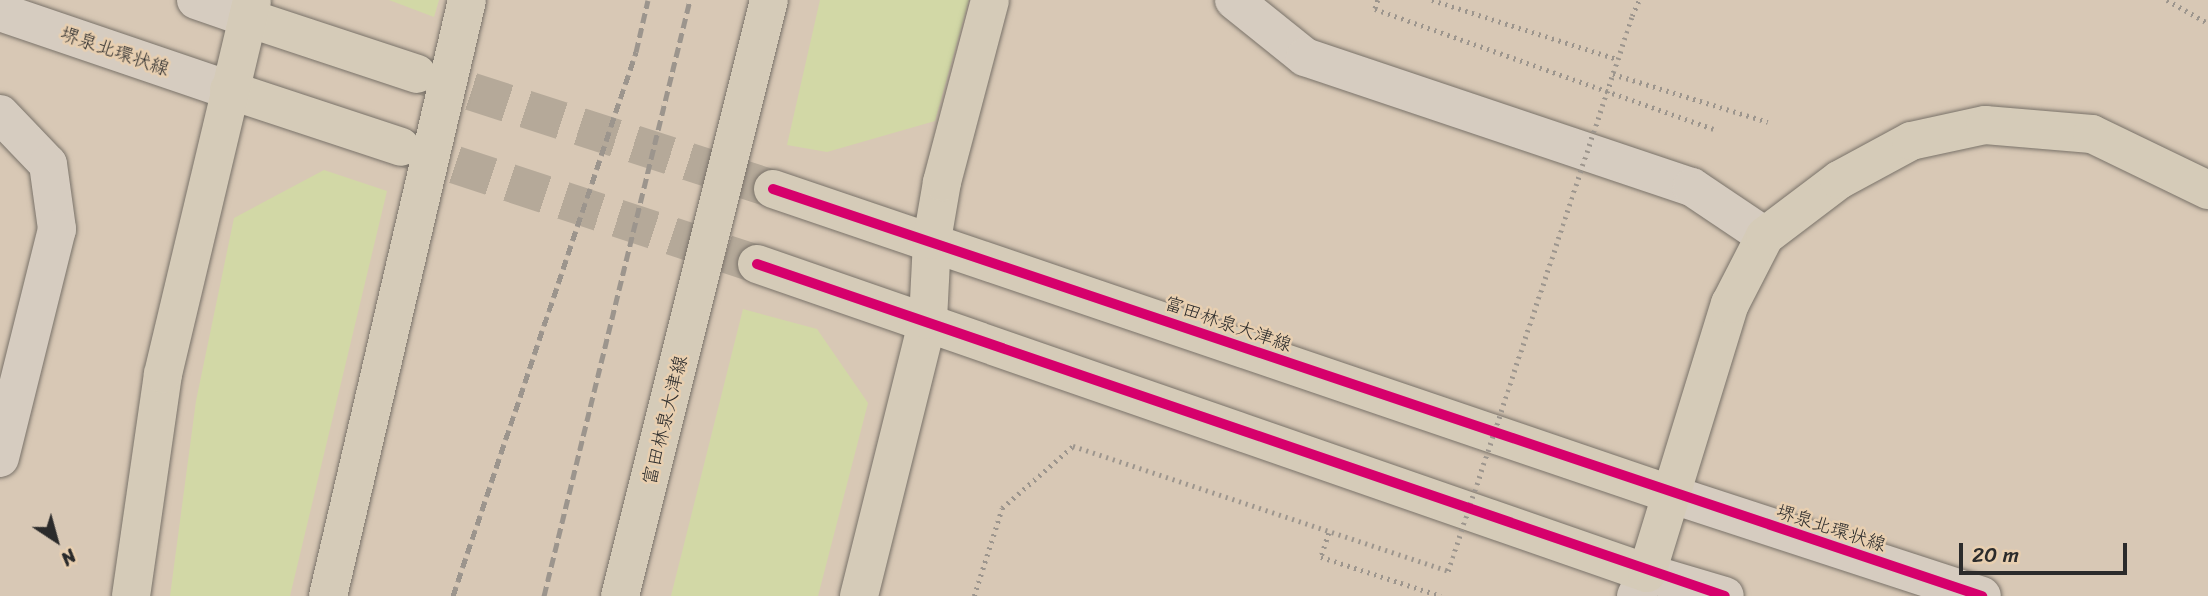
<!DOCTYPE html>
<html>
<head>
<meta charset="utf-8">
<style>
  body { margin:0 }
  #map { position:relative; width:2208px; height:596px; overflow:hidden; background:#d8c8b5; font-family:Sriracha,"Klee One",sans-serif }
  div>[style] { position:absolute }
  .green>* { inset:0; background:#d2d8a6 }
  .primary-tunnel>* { height:38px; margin-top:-19px; transform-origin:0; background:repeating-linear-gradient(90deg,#b5a999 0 38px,transparent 0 57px) }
  .path>* { height:4.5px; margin-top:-2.25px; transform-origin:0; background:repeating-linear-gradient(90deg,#9c958d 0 2px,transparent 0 7px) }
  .roads { filter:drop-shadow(0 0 2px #797269) drop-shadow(0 0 2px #797269) }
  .minor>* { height:38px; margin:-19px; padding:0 19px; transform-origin:19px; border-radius:19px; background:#d6ccc0 }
  .tertiary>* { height:38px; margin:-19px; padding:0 19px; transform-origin:19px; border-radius:19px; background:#d6ccc0 }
  .secondary>* { height:38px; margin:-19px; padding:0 19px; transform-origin:19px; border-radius:19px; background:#d6ccc0 }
  .primary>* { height:38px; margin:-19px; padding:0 19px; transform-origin:19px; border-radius:19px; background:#d5cbb8 }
  .rail>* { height:5px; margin-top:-2.5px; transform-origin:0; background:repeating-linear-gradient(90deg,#9c958d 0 10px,transparent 0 15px) }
  .path-bridge>* { height:4.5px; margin-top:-2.25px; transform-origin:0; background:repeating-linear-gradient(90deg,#9c958d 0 2px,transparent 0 7px) }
  .cycleway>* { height:10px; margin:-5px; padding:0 5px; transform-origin:5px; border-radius:5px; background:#d6006c }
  span { translate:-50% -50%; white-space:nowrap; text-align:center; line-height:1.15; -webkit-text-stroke:5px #e8cfb0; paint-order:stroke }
  .street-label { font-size:19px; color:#2b2b2b }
  .north { position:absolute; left:21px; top:505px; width:70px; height:70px; -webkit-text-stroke:5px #e8cfb0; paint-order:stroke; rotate:144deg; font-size:19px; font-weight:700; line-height:28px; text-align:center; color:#2b2b2b }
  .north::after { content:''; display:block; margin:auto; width:24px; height:32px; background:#2b2b2b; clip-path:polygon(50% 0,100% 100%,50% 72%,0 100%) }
  .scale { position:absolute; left:1959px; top:543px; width:168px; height:32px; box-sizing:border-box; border:4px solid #2b2b2b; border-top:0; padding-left:9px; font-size:21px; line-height:24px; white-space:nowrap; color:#2b2b2b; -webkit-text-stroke:5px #e8cfb0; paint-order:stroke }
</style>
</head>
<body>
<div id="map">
  <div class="green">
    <i style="clip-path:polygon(389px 0,439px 0,434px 17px)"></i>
    <i style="clip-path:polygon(820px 0,969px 0,935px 121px,827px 152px,787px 145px)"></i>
    <i style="clip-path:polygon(324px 170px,387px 191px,290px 596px,170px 596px,196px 401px,234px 218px)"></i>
    <i style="clip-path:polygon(743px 309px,817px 329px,868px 403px,818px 596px,671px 596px)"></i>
  </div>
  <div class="primary-tunnel">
    <i style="left:417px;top:74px;width:374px;rotate:17.9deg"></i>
    <i style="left:401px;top:147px;width:375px;rotate:18.2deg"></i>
  </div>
  <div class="path">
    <i style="left:1378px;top:0;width:9px;rotate:108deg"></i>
    <i style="left:1375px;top:9px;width:359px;rotate:19.5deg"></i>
    <i style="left:1432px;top:0;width:194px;rotate:17.7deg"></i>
    <i style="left:2167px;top:0;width:47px;rotate:29.3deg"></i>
    <i style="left:1632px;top:16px;width:17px;rotate:-66deg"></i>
    <i style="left:1613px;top:74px;width:162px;rotate:17.2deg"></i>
    <i style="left:1329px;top:533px;width:25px;rotate:108deg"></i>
    <i style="left:1321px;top:557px;width:126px;rotate:18deg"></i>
    <i style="left:974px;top:596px;width:92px;rotate:-72.3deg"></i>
    <i style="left:1002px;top:508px;width:94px;rotate:-41.1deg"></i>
  </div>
  <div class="roads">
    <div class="minor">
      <i style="left:1234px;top:0;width:91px;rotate:38.8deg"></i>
      <i style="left:1305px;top:57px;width:408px;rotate:18.6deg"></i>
      <i style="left:1692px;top:187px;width:88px;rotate:33.9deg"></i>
    </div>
    <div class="tertiary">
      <i style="left:0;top:114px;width:69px;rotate:46.2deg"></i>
      <i style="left:48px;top:164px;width:66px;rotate:82.1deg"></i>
      <i style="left:57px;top:229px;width:236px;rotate:104deg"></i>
      <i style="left:1636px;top:596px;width:25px;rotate:-64deg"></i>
    </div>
    <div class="secondary">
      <i style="left:196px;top:0;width:55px;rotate:19.1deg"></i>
      <i style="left:0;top:12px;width:242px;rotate:18.8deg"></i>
      <i style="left:1670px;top:494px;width:328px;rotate:18.1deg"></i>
      <i style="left:1647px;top:573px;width:81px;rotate:16.4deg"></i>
    </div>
    <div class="primary">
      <i style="left:248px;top:18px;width:178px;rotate:18.3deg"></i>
      <i style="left:229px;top:90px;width:181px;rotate:18.3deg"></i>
      <i style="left:773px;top:189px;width:947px;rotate:18.78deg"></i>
      <i style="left:757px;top:264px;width:942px;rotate:19.15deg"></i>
      <i style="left:1647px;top:573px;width:282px;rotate:-72.9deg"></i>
      <i style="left:1730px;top:304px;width:76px;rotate:-62.8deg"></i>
      <i style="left:1765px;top:236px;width:93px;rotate:-37.1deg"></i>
      <i style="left:1839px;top:180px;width:82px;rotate:-28.4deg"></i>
      <i style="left:1911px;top:141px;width:76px;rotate:-12.2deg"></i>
      <i style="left:1985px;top:125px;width:107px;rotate:4.8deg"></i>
      <i style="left:2092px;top:134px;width:129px;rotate:25.8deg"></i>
      <i style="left:131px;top:596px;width:224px;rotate:-81.8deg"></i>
      <i style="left:163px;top:374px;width:384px;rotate:-76.6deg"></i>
      <i style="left:328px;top:596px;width:612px;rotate:-76.87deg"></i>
      <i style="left:620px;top:596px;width:614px;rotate:-75.96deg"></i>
      <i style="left:859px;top:596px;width:284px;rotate:-76deg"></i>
      <i style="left:928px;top:320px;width:80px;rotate:-87.1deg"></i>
      <i style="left:932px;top:240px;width:59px;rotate:-80.2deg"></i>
      <i style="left:942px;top:182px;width:188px;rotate:-75.2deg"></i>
    </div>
  </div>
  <div class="rail">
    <i style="left:453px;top:596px;width:574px;rotate:-71.41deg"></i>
    <i style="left:636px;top:52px;width:53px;rotate:-77deg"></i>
    <i style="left:544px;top:596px;width:614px;rotate:-76.24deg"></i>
  </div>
  <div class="path-bridge">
    <i style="left:1073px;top:446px;width:395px;rotate:18.4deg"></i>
    <i style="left:1448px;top:571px;width:585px;rotate:-71.66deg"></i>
  </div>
  <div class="cycleway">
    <i style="left:773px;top:189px;width:1276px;rotate:18.61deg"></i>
    <i style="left:757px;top:264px;width:1023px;rotate:18.93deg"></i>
  </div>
  <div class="street-label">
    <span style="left:115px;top:51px;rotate:19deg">堺泉北環状線</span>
    <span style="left:1228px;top:324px;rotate:19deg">富田林泉大津線</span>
    <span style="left:665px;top:420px;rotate:-76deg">富田林泉大津線</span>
    <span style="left:1831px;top:528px;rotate:18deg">堺泉北環状線</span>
  </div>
  <div class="north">N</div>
  <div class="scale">20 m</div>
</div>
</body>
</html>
